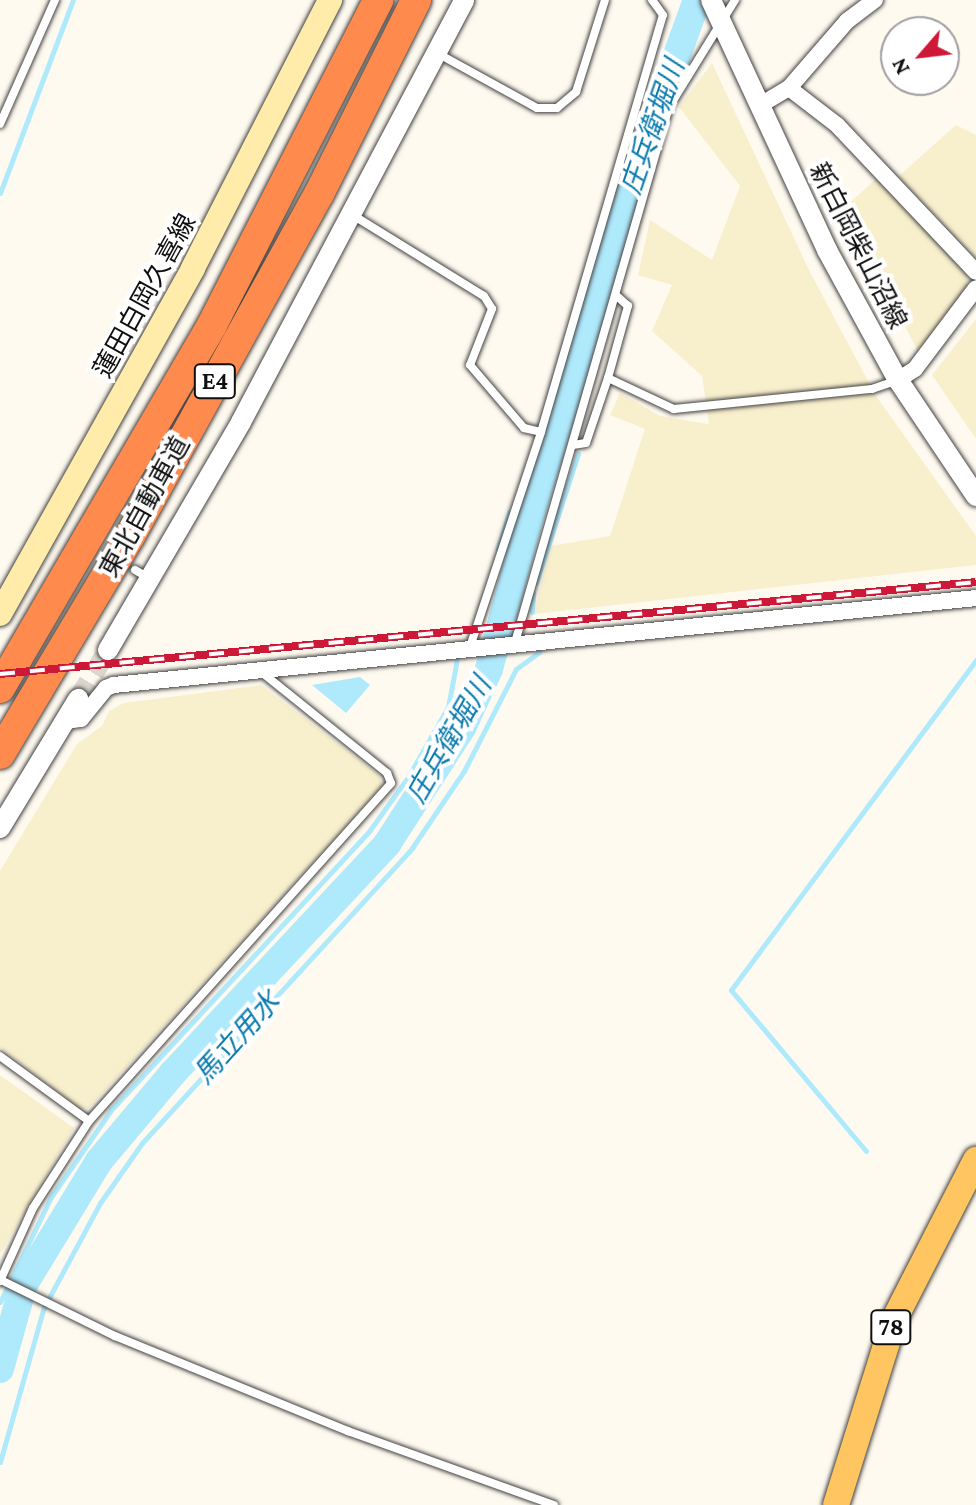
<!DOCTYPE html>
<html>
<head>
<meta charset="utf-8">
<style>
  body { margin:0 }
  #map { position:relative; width:976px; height:1505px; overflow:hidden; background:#fffaf0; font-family:"Crimson Pro","Noto Sans JP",serif }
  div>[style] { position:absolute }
  .farmland>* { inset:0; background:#f8efcd }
  .water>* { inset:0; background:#afe9fc }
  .stream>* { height:5px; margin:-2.5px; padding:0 2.5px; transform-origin:2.5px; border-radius:2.5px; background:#afe9fc }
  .river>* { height:28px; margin:-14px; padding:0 14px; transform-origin:14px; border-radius:14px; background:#afe9fc }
  .tertiary-tunnel>* { height:20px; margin-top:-10px; transform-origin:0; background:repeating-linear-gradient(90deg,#dbd7ce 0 20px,transparent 0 30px) }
  .roads { filter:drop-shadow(0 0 2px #424242) drop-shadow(0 0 2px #424242) }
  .service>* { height:8px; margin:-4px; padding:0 4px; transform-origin:4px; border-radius:4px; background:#fff }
  .minor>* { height:16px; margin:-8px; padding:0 8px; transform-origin:8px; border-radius:8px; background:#fff }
  .tertiary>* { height:20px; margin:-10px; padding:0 10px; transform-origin:10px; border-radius:10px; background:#fff }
  .secondary>* { height:24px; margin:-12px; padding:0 12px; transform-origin:12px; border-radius:12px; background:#ffecab }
  .primary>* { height:26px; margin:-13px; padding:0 13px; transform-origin:13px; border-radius:13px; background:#ffc560 }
  .motorway>* { height:30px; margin:-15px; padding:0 15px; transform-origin:15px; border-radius:15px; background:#ff8a4e }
  .rail>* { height:8px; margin-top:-4px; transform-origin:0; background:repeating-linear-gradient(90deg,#fff 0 15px,#ce1837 0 30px); box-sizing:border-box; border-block:2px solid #ce1837 }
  span { translate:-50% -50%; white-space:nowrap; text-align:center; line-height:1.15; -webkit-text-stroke:8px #fff; paint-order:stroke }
  .shield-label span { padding:2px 6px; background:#fff; border:2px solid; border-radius:6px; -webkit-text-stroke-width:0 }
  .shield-label { font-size:24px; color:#0f0f0f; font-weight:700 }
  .street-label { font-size:26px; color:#0f0f0f }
  .water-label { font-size:28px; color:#0a7bae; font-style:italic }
  .north { position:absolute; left:880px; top:16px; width:80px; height:80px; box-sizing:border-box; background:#fff; border:2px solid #9f9f9f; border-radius:50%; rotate:242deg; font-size:22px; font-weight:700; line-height:32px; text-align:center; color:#0f0f0f }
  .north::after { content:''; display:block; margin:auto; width:28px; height:36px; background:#ce1837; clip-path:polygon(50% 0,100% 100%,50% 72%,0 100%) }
</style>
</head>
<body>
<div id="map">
  <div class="farmland">
    <i style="clip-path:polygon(712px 63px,809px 270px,876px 396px,976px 536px,976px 565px,534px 614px,550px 546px,610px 536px,645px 429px,610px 415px,620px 393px,660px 416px,709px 424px,702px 376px,652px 331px,672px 285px,638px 275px,650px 220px,712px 260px,740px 186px,679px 107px)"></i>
    <i style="clip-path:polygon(956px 125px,976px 135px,976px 258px,899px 176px)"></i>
    <i style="clip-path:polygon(878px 177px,967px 275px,967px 288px,919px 353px,843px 209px)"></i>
    <i style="clip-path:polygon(976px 319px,976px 439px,932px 375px)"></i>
    <i style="clip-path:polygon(261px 685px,379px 775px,382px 786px,89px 1108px,80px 1109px,0 1047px,0 871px,77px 744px,102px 726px,109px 711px,124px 703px)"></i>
    <i style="clip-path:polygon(0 1075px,74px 1128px,0 1254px)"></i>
  </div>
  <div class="water">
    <i style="clip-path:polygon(360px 677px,370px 685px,346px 713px,312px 685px)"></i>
  </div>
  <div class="stream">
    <i style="left:0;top:193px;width:206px;rotate:-69.3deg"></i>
    <i style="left:498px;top:549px;width:39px;rotate:-73deg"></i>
    <i style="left:536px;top:583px;width:136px;rotate:-72deg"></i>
    <i style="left:532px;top:612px;width:19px;rotate:-87deg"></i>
    <i style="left:866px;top:1151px;width:210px;rotate:-130deg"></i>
    <i style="left:731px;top:990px;width:411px;rotate:-53.4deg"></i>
    <i style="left:0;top:1302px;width:117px;rotate:-64.1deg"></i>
    <i style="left:51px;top:1197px;width:106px;rotate:-55.4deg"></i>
    <i style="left:111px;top:1110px;width:381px;rotate:-47.2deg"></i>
    <i style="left:370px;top:830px;width:65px;rotate:-54.4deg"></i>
    <i style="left:408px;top:777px;width:81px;rotate:-60.3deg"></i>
    <i style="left:448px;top:707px;width:49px;rotate:-79.4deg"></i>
    <i style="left:0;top:1462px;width:161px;rotate:-74.2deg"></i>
    <i style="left:44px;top:1307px;width:118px;rotate:-61.7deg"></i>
    <i style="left:100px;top:1203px;width:73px;rotate:-55deg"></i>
    <i style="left:142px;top:1143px;width:400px;rotate:-47.5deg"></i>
    <i style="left:412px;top:848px;width:93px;rotate:-56deg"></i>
    <i style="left:464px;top:771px;width:114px;rotate:-63deg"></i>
    <i style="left:516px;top:669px;width:29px;rotate:-36deg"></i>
  </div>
  <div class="river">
    <i style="left:0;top:1369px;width:86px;rotate:-74.5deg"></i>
    <i style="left:23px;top:1286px;width:146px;rotate:-58.7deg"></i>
    <i style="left:99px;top:1161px;width:114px;rotate:-50deg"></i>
    <i style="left:172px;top:1074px;width:315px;rotate:-46.9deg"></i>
    <i style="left:387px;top:844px;width:140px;rotate:-57.2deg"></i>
    <i style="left:463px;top:726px;width:63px;rotate:-65.5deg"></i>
    <i style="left:489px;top:669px;width:147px;rotate:-75deg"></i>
    <i style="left:527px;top:527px;width:395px;rotate:-72.9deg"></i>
    <i style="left:643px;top:149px;width:158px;rotate:-70.1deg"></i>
  </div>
  <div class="tertiary-tunnel">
    <i style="left:78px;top:699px;width:57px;rotate:-58.5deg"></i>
  </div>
  <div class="roads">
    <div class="service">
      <i style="left:437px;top:53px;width:114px;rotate:28.8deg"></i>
      <i style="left:537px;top:108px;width:20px"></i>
      <i style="left:557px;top:108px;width:25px;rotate:-40deg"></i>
      <i style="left:576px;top:92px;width:96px;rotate:-72.5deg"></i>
      <i style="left:0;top:124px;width:136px;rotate:-66.1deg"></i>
      <i style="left:351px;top:214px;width:156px;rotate:31.7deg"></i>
      <i style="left:484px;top:296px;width:15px;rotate:58deg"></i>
      <i style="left:492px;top:309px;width:60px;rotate:111.4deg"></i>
      <i style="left:470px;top:365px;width:83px;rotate:49.4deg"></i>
      <i style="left:524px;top:428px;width:17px;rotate:13deg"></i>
      <i style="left:608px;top:378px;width:73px;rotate:25.2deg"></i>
      <i style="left:674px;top:409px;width:199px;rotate:-5.8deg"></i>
      <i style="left:872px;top:389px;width:28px;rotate:-19deg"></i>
      <i style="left:573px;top:445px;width:13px;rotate:-9deg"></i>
      <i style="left:586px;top:443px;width:69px;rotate:-71.3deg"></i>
      <i style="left:608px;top:378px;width:75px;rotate:-74.5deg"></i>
      <i style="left:628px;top:306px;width:15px;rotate:-138deg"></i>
      <i style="left:135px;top:570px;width:16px;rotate:30deg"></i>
      <i style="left:514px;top:646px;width:561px;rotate:-73.96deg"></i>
      <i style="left:669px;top:107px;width:126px;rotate:-58.3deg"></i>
      <i style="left:469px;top:650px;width:230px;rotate:-71.7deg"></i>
      <i style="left:541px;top:432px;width:434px;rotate:-73.7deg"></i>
      <i style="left:663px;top:15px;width:19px;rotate:-126deg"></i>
      <i style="left:0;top:1056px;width:110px;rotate:36.1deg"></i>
      <i style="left:1px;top:1280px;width:127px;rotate:26.2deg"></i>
      <i style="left:115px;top:1336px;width:252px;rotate:22.2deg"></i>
      <i style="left:348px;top:1431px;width:219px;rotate:19.8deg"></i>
      <i style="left:0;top:1281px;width:80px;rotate:-65.7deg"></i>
      <i style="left:33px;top:1208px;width:103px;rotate:-57.2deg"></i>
      <i style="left:89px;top:1121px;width:453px;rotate:-48.2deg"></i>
      <i style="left:391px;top:783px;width:11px;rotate:-112deg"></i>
      <i style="left:387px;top:773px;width:163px;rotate:-141.2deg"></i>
    </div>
    <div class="minor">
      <i style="left:789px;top:88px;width:61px;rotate:37.6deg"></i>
      <i style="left:837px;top:125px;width:202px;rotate:46.6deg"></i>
      <i style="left:762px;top:104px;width:31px;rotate:-31deg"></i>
      <i style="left:789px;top:88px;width:89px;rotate:-49.1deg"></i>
      <i style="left:847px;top:21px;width:35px;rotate:-37deg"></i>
      <i style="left:898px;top:380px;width:20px;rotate:-33deg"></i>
      <i style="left:915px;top:369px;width:101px;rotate:-53deg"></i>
      <i style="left:66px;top:721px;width:15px;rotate:-8deg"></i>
      <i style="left:81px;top:719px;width:40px;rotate:-51deg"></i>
      <i style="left:106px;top:688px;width:9px;rotate:-21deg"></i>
      <i style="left:114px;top:685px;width:866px;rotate:-5.76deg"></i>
    </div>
    <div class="tertiary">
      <i style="left:711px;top:0;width:276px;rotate:65.1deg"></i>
      <i style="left:827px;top:250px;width:148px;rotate:61.4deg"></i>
      <i style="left:898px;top:380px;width:140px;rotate:56.1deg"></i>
      <i style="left:108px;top:650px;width:264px;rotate:-59.7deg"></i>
      <i style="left:241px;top:422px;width:477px;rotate:-62.1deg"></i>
      <i style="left:0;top:828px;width:151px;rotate:-58.8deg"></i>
    </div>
    <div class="secondary">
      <i style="left:0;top:614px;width:396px;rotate:-60.8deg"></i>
      <i style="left:193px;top:268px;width:301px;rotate:-62.9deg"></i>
    </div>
    <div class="primary">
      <i style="left:836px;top:1505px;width:194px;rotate:-72.6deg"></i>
      <i style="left:894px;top:1320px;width:180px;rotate:-62.9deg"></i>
    </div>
    <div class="motorway">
      <i style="left:0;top:688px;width:420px;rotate:-59.7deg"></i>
      <i style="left:212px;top:325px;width:365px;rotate:-62.9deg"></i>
      <i style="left:0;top:754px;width:254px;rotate:-59.2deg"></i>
      <i style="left:130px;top:536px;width:391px;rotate:-61.1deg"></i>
      <i style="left:319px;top:194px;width:217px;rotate:-63.4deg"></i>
    </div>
  </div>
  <div class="rail">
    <i style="left:0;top:674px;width:980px;rotate:-5.38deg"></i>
  </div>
  <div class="shield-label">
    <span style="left:215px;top:381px">E4</span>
    <span style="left:891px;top:1327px">78</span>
  </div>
  <div class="street-label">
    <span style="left:858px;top:246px;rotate:63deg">新白岡柴山沼線</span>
    <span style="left:145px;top:296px;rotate:-61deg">蓮田白岡久喜線</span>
    <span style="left:145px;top:507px;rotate:-61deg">東北自動車道</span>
  </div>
  <div class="water-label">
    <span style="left:653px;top:127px;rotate:-71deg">庄兵衛堀川</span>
    <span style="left:449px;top:740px;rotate:-60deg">庄兵衛堀川</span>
    <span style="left:237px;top:1038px;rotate:-48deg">馬立用水</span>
  </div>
  <div class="north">N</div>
</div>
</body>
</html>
